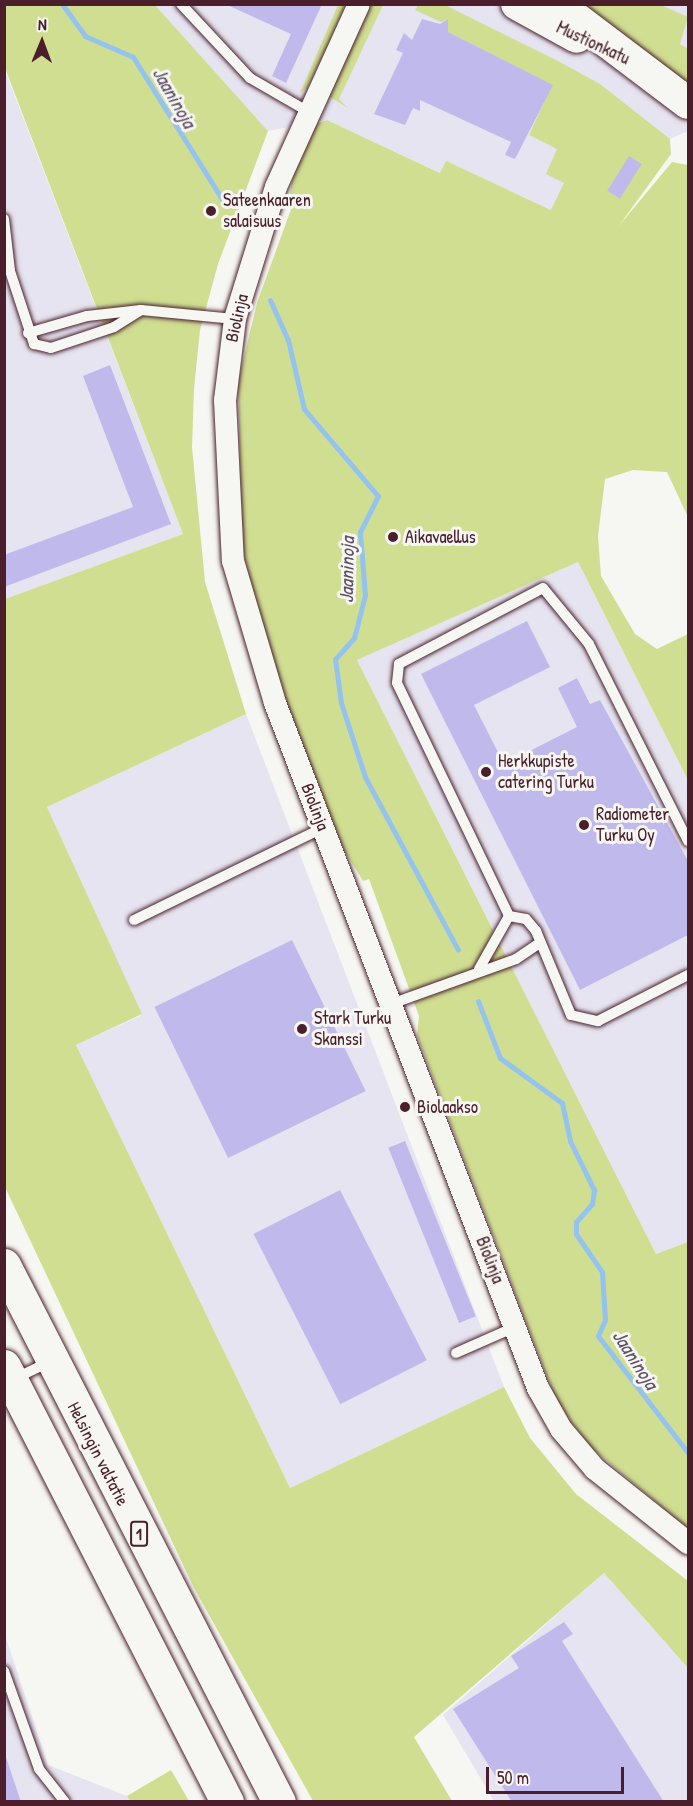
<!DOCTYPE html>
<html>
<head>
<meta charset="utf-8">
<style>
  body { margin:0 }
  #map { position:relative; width:693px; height:1806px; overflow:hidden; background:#f6f6f2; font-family:"Patrick Hand",sans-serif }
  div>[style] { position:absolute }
  .built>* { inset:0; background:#e6e4f0 }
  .green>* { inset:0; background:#d0de92 }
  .stream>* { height:5px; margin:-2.5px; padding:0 2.5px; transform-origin:2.5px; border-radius:2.5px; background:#94c3ef }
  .building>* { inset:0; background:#c0baec; transform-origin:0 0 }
  .roads { filter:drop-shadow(0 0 2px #4a1f2b) drop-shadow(0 0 2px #4a1f2b) }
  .lane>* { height:10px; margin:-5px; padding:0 5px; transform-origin:5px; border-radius:5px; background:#f6f6f2 }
  .street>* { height:22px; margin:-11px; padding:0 11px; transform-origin:11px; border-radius:11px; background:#f6f6f2 }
  .secondary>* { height:32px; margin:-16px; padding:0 16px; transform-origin:16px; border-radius:16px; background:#f6f6f2 }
  .highway>* { height:33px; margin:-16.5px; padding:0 16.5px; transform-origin:16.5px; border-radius:16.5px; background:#f6f6f2 }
  .dots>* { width:16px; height:16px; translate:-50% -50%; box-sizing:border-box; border:3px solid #f6f6f2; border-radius:50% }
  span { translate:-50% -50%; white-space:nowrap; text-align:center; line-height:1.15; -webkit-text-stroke:6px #f6f6f2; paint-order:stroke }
  .shield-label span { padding:2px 4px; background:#f6f6f2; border:2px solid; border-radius:4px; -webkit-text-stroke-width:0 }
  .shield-label { font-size:16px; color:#4a1f2b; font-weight:700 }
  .street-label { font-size:18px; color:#4a1f2b }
  .poi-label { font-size:18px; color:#4a1f2b }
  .left { translate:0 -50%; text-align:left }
  .water-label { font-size:20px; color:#605066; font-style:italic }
  .frame { position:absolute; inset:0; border:6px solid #4a1f2b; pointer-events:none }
  .north { position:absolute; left:12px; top:12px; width:60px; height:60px; -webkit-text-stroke:4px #f6f6f2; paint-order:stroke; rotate:1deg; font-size:16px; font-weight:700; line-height:24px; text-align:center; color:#4a1f2b }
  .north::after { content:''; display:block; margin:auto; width:21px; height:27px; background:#4a1f2b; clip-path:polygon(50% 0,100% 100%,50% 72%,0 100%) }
  .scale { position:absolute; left:486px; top:1767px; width:138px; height:27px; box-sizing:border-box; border:3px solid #4a1f2b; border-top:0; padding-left:8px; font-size:18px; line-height:21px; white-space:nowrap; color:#4a1f2b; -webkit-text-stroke:4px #f6f6f2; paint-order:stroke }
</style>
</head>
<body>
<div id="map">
  <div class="built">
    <i style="clip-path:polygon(155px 5px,688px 5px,688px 131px,670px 139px,610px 237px,447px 162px,441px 173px,327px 120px,268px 131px)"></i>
    <i style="clip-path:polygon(4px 68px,183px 534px,5px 599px,4px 599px)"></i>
    <i style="clip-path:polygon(578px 562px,688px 780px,688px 1242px,656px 1254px,357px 660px)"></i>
    <i style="clip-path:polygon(246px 714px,504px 1387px,290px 1488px,76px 1045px,142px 1015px,47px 807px)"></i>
    <i style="clip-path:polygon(604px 1573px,688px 1668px,688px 1801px,494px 1801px,443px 1715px)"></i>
    <i style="clip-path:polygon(4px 1632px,48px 1765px,127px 1796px,130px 1801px,5px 1801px)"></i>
  </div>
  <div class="green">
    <i style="clip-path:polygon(5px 5px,155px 5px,268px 131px,218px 264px,200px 330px,194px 389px,192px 447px,205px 582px,246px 714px,47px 807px,142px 1014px,76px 1045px,290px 1488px,504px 1387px,530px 1438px,576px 1494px,688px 1581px,688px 1668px,604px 1573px,414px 1737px,452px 1801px,313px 1801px,194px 1588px,5px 1187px,5px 599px,183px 534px,5px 68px)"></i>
    <i style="clip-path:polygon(338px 5px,347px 5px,308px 87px,300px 93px)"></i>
    <i style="clip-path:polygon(369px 5px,383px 5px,339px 99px,348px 108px,328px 96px)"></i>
    <i style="clip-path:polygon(418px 5px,445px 5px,556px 60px,600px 84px,670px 139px,671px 154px,618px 227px,672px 162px,688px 165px,688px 517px,667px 472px,633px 470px,605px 479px,598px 536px,601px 576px,635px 634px,657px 649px,688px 634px,688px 780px,578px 562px,357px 660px,656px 1254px,688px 1242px,688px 1529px,588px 1445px,557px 1402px,417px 1035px,419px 1016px,369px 879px,363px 881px,344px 850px,271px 664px,242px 547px,238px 382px,257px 303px,294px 201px,289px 199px,294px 169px,315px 124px,327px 120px,440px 173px,446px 161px,551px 210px,564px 183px,546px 174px,557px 149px,529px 135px,552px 85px,448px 32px,448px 19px,441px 22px,415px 10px)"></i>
    <i style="clip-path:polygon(570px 5px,661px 5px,688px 17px,680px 44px,688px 49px,688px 90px)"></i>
    <i style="clip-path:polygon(171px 1770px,189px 1801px,130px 1801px,127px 1796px)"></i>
  </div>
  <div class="stream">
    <i style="left:62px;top:4px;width:39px;rotate:54deg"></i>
    <i style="left:85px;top:36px;width:52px;rotate:23.6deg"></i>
    <i style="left:133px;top:57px;width:168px;rotate:57.9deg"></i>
    <i style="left:270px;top:300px;width:44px;rotate:65.8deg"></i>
    <i style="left:288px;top:340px;width:71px;rotate:76.9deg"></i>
    <i style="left:304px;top:409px;width:114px;rotate:49.6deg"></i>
    <i style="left:378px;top:496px;width:40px;rotate:116.6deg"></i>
    <i style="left:360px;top:532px;width:63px;rotate:85.5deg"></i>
    <i style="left:365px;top:595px;width:44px;rotate:104.3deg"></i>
    <i style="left:354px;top:638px;width:28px;rotate:132deg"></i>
    <i style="left:335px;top:659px;width:44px;rotate:82.2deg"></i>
    <i style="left:341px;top:703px;width:78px;rotate:72deg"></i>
    <i style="left:365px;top:777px;width:196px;rotate:61.7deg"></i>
    <i style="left:478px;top:1001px;width:61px;rotate:68.9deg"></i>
    <i style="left:500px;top:1058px;width:77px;rotate:36deg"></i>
    <i style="left:562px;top:1103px;width:39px;rotate:78deg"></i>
    <i style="left:570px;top:1141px;width:55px;rotate:63.9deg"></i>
    <i style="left:594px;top:1190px;width:14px;rotate:98deg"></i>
    <i style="left:592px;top:1204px;width:24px;rotate:132deg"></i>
    <i style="left:576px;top:1222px;width:12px;rotate:90deg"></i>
    <i style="left:576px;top:1234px;width:46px;rotate:55.6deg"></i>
    <i style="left:602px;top:1272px;width:48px;rotate:86.4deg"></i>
    <i style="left:605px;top:1320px;width:17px;rotate:114deg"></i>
    <i style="left:598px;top:1336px;width:148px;rotate:52.4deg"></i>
  </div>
  <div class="building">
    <i style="clip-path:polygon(225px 4px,322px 4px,286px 83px,272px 76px,291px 34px)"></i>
    <i style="clip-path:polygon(422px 19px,440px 24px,448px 19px,448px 32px,553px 85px,515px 159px,505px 155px,511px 142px,420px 100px,420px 111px,413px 108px,405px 125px,374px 114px,403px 53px,396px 50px,404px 33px,412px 40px)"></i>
    <i style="left:629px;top:156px;width:15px;height:41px;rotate:32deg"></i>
    <i style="clip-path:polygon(110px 365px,171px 524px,4px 587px,4px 555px,133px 507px,83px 376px)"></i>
    <i style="clip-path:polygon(527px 621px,550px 667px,474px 705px,504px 764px,577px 727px,558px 688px,577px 678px,590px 704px,600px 700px,688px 861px,688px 935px,580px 990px,421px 674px)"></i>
    <i style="left:292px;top:940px;width:168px;height:153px;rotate:64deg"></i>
    <i style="left:405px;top:1141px;width:189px;height:18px;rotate:68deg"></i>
    <i style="left:340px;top:1190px;width:191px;height:97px;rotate:63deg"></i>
    <i style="clip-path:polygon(564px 1622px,573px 1634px,562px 1641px,664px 1802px,512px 1802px,453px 1709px,519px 1668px,511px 1656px)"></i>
    <i style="clip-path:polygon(5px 1754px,21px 1802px,4px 1802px)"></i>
  </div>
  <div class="roads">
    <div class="lane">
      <i style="left:181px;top:4px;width:101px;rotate:47deg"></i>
      <i style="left:250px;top:78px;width:68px;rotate:30deg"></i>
      <i style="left:4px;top:219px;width:52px;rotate:83.4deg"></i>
      <i style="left:10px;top:271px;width:77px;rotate:71.8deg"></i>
      <i style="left:34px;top:344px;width:17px;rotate:13deg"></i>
      <i style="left:51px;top:348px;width:66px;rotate:-18.4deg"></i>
      <i style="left:114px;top:327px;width:32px;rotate:-32deg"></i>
      <i style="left:28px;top:333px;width:61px;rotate:-16.1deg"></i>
      <i style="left:87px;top:316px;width:54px;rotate:-6.3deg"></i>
      <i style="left:141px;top:310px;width:94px;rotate:5.5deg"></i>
      <i style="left:688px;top:841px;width:220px;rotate:-116.7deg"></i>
      <i style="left:589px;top:644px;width:72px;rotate:-129.4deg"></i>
      <i style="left:543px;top:588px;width:163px;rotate:152.2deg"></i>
      <i style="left:399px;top:664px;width:19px;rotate:96deg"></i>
      <i style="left:397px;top:683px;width:259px;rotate:64.3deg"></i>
      <i style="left:509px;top:916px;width:17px;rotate:10deg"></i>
      <i style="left:526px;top:919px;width:16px;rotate:50deg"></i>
      <i style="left:536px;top:931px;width:91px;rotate:67.4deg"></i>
      <i style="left:571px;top:1015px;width:28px;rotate:13deg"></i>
      <i style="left:598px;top:1021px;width:101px;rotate:-27.1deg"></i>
      <i style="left:134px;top:920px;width:210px;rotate:-26deg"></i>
      <i style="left:479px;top:969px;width:61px;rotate:-60.5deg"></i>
      <i style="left:391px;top:1004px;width:133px;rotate:-19.8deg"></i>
      <i style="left:516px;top:959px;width:25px;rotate:-34deg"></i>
      <i style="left:456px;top:1353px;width:64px;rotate:-23.8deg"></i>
      <i style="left:14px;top:1379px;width:39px;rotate:-26deg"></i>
      <i style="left:4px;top:1671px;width:104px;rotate:70.3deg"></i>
      <i style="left:39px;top:1769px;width:42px;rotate:51.8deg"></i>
    </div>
    <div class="street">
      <i style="left:359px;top:4px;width:201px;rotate:114.4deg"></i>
      <i style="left:276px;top:187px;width:138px;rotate:107.3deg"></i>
      <i style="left:235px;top:319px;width:82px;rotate:97deg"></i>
      <i style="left:225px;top:400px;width:161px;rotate:87.2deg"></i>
      <i style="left:233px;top:561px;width:148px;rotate:73.5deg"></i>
      <i style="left:275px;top:703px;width:734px;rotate:69deg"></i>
      <i style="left:538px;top:1388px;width:47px;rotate:60.7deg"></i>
      <i style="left:561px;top:1429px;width:52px;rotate:49.6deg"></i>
      <i style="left:595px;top:1469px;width:119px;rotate:38.5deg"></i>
    </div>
    <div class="secondary">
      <i style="left:517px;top:4px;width:68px;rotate:28.8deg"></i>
      <i style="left:557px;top:4px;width:164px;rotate:37.1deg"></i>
    </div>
    <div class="highway">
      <i style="left:4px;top:1265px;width:603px;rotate:62.88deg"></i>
      <i style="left:4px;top:1366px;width:490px;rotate:62.9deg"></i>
    </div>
  </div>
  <div class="dots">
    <i style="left:211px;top:211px;background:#4a1f2b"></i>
    <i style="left:393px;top:537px;background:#4a1f2b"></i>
    <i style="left:486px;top:772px;background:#4a1f2b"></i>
    <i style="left:584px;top:825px;background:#4a1f2b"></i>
    <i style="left:302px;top:1029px;background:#4a1f2b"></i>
    <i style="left:405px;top:1107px;background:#4a1f2b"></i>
  </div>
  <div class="shield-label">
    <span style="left:139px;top:1534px">1</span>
  </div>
  <div class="street-label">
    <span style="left:593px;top:43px;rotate:25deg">Mustionkatu</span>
    <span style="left:237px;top:318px;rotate:-77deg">Biolinja</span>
    <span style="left:315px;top:807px;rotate:69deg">Biolinja</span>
    <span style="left:490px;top:1260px;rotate:69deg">Biolinja</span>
    <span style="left:98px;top:1454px;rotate:63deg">Helsingin valtatie</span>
  </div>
  <div class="poi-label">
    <span class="left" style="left:223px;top:211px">Sateenkaaren<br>salaisuus</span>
    <span class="left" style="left:405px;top:537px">Aikavaellus</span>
    <span class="left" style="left:498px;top:772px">Herkkupiste<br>catering Turku</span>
    <span class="left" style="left:596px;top:825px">Radiometer<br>Turku Oy</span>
    <span class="left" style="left:314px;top:1029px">Stark Turku<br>Skanssi</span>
    <span class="left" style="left:417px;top:1107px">Biolaakso</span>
  </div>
  <div class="water-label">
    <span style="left:175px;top:97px;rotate:60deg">Jaaninoja</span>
    <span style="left:346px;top:570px;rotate:-89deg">Jaaninoja</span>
    <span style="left:636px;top:1359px;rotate:57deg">Jaaninoja</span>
  </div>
  <div class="frame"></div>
  <div class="north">N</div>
  <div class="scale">50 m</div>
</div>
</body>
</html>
